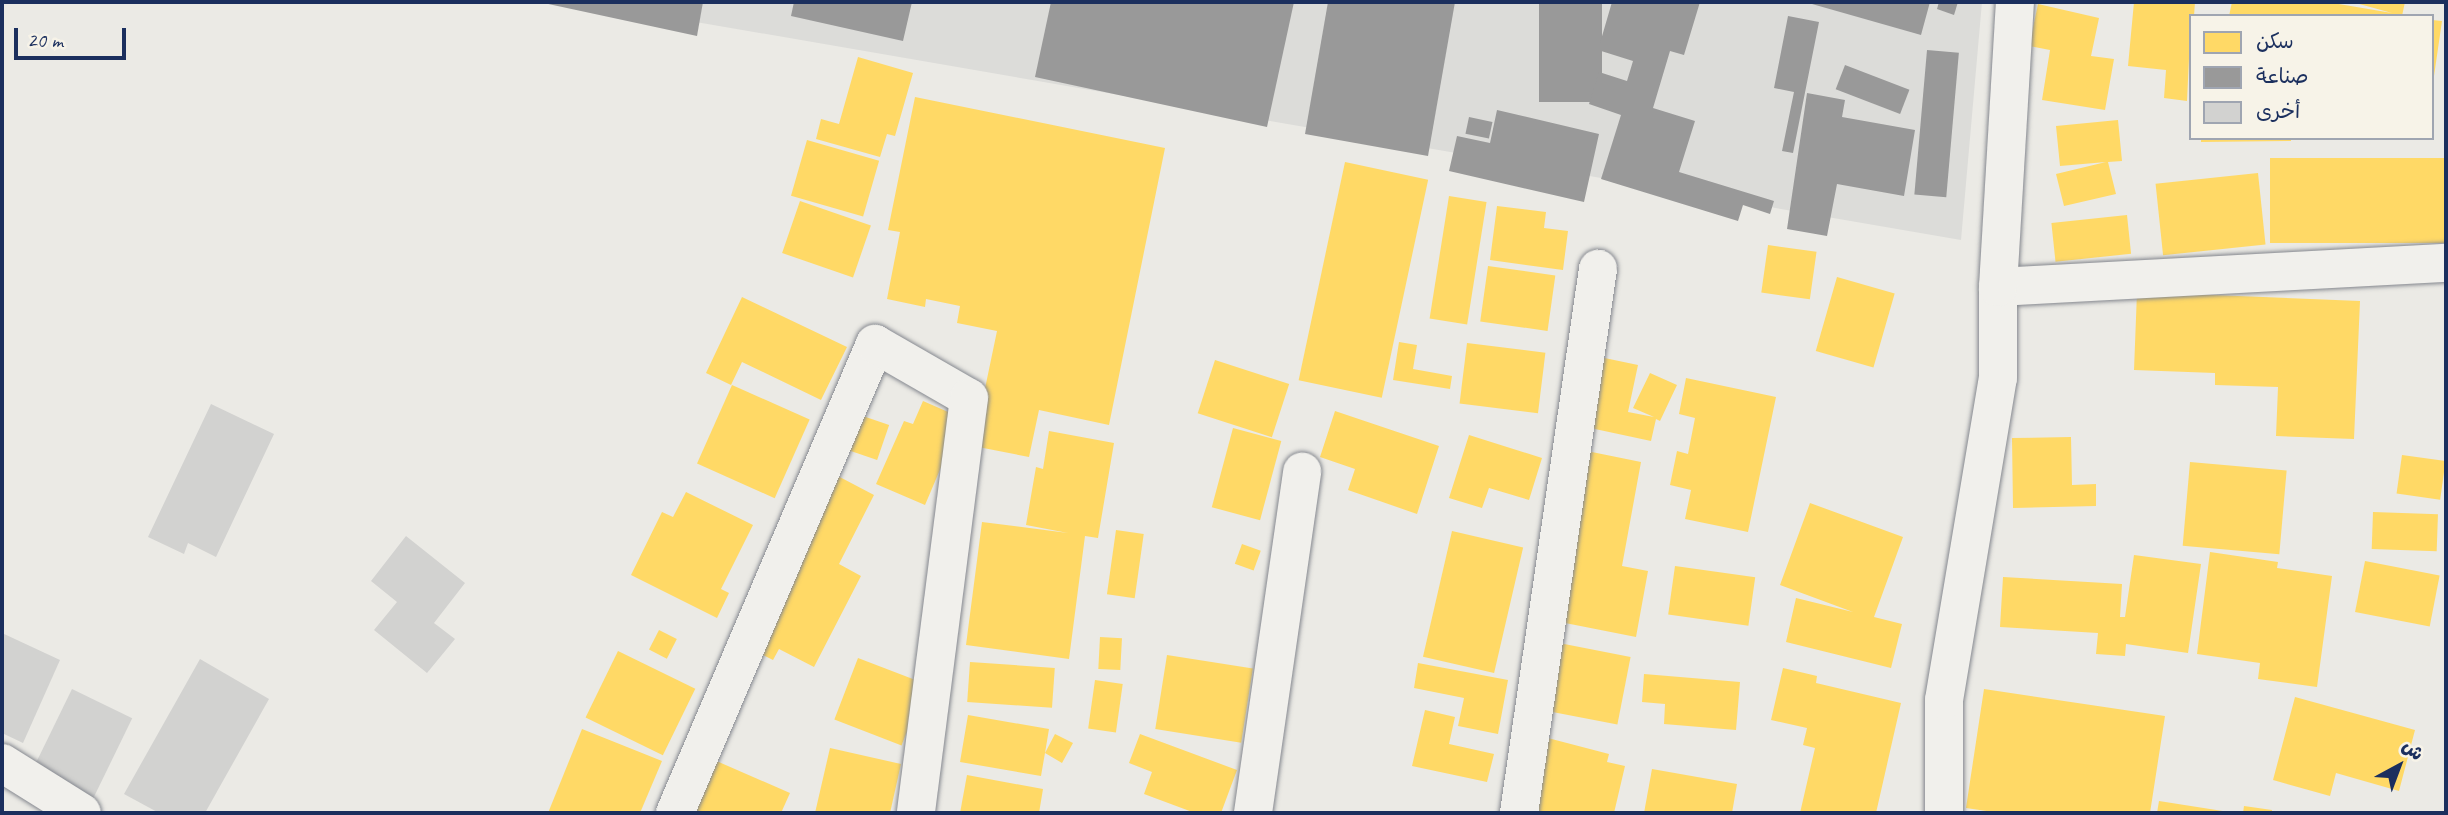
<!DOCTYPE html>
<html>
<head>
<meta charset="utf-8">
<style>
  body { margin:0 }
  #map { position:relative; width:2448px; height:815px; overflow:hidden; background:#ebeae5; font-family:Caveat,"Playpen Sans Arabic",sans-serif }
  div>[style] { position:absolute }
  .built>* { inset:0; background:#dcdcd9 }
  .homes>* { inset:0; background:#ffd966; transform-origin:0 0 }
  .industry>* { inset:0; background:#999; transform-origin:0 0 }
  .building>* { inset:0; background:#d2d2d0; transform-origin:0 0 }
  .roads { filter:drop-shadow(0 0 2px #85888f) drop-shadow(0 0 2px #85888f) }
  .minor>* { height:38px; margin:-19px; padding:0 19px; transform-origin:19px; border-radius:19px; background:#f1f0ec }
  .major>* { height:38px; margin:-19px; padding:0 19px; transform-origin:19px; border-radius:19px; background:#f1f0ec }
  span { translate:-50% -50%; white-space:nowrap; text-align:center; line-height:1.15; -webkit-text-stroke:7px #f7f3e8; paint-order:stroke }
  .frame { position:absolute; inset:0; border:4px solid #1b2f5e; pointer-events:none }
  .legend { position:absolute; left:2189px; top:14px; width:245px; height:126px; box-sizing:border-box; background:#f7f3e8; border:2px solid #9fa5b1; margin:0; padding:9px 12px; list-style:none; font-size:21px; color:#1b2f5e }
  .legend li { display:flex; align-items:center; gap:14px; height:35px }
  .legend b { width:35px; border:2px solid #9fa5b1 }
  .north { position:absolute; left:2364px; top:731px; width:70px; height:70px; -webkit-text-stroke:5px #f7f3e8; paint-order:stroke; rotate:41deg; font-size:19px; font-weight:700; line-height:28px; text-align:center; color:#1b2f5e }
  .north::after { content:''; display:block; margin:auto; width:24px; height:32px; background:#1b2f5e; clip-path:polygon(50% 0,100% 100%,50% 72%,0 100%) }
  .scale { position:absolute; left:14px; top:28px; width:112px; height:32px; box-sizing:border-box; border:4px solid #1b2f5e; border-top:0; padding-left:9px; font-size:21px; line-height:24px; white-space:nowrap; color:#1b2f5e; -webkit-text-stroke:5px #f7f3e8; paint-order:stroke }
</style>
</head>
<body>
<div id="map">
  <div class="built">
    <i style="clip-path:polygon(580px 2px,1982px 2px,1961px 240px)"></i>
  </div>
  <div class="homes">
    <i style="clip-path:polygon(2134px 2px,2195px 2px,2194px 16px,2191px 16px,2187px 101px,2164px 98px,2166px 70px,2128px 66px)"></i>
    <i style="clip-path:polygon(2232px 2px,2327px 2px,2392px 13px,2352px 2px,2405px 2px,2402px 16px,2229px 16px)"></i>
    <i style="clip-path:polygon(2038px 4px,2099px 18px,2091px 56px,2114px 59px,2105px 110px,2042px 100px,2050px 50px,2029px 46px)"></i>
    <i style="clip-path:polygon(2432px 20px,2442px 21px,2434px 76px,2432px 76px)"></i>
    <i style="clip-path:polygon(858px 57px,913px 73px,895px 136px,887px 134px,880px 157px,816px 139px,821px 119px,839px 124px)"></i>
    <i style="clip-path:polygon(915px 97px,1165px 148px,1109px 425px,1039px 410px,1029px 457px,973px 446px,997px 331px,957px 323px,960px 306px,926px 299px,925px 307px,887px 299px,900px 232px,888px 230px)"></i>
    <i style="clip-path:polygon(2118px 120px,2122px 161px,2108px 162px,2116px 194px,2064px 206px,2056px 174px,2106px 162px,2060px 166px,2056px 126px)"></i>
    <i style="clip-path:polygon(2201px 138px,2291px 138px,2291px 141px,2201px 142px)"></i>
    <i style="left:807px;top:140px;width:75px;height:58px;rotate:16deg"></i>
    <i style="left:2270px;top:158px;width:176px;height:85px"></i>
    <i style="left:1345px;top:162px;width:85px;height:223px;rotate:12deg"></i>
    <i style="left:2258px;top:173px;width:72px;height:103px;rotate:84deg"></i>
    <i style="left:1449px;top:196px;width:38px;height:124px;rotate:9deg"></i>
    <i style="left:800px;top:201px;width:75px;height:55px;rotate:19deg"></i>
    <i style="clip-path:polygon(1497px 206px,1546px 212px,1544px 228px,1568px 231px,1563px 270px,1490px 260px)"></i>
    <i style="left:2127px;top:215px;width:39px;height:76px;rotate:84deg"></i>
    <i style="left:1768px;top:245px;width:49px;height:48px;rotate:8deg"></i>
    <i style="left:1488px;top:266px;width:68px;height:56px;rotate:8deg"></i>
    <i style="left:1837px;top:277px;width:60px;height:77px;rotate:16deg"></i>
    <i style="clip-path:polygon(2137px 292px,2360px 301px,2354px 439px,2276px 436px,2278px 387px,2215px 385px,2215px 373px,2134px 370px)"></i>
    <i style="clip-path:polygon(742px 297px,847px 347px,821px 400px,742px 362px,731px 385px,706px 373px)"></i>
    <i style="clip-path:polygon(1399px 342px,1417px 345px,1413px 369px,1452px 376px,1450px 389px,1393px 380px)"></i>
    <i style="left:1467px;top:343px;width:79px;height:61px;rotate:7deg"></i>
    <i style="clip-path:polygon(1595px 356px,1638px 365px,1628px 412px,1654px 417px,1633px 408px,1650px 373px,1677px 385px,1660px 421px,1656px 419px,1651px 441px,1581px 426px)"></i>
    <i style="left:1215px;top:360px;width:78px;height:56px;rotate:18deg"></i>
    <i style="clip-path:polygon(1686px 378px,1776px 397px,1748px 532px,1685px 519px,1691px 490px,1670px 485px,1677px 451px,1688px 454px,1695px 418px,1679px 414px)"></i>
    <i style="left:732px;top:385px;width:85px;height:86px;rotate:24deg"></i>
    <i style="clip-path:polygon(923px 401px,962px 418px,925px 505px,876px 484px,904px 421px,913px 424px)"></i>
    <i style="clip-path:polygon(1335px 411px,1439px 446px,1417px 514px,1348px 490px,1355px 469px,1320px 457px)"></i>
    <i style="left:857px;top:414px;width:34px;height:37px;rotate:19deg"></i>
    <i style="left:1233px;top:428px;width:50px;height:82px;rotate:15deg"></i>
    <i style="clip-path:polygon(1049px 431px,1114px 443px,1098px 538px,1085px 536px,1069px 659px,966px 645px,982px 522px,1068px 533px,1026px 525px,1036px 467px,1043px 469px)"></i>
    <i style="clip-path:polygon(1469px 435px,1542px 458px,1529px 500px,1489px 488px,1482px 508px,1449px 498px)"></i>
    <i style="clip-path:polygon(2071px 437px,2072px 485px,2096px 484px,2096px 506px,2013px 508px,2012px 438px)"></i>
    <i style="clip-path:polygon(1582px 450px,1641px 462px,1622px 566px,1648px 571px,1636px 637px,1550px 620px)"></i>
    <i style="left:2402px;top:455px;width:44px;height:39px;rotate:8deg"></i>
    <i style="left:2190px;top:462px;width:97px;height:84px;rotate:5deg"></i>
    <i style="clip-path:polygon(834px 474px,874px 495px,839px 564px,861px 576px,814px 667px,779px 649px,773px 660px,745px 646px)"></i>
    <i style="clip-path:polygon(686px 492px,753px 525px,721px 589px,729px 593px,717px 618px,631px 575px,662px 512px,673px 517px)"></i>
    <i style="clip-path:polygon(1810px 503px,1903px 537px,1874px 617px,1902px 624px,1891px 668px,1786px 642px,1796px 598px,1853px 612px,1780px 585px)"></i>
    <i style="left:2373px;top:512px;width:65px;height:37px;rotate:2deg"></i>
    <i style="left:1116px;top:530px;width:28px;height:65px;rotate:8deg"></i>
    <i style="left:1452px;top:531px;width:73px;height:129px;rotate:13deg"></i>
    <i style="left:1242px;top:544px;width:20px;height:21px;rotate:20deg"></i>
    <i style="clip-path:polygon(2210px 552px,2278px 562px,2277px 568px,2332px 576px,2317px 687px,2258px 679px,2260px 663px,2197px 654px)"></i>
    <i style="clip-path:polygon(2134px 555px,2201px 564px,2188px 653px,2126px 644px,2125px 656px,2096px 654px,2098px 633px,2000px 627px,2003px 577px,2122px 584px,2120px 617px,2125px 617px)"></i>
    <i style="left:2365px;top:561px;width:76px;height:52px;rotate:11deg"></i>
    <i style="left:1675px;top:566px;width:81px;height:49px;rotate:8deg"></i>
    <i style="left:659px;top:630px;width:20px;height:22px;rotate:27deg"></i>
    <i style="left:1100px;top:637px;width:22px;height:32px;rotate:3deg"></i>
    <i style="left:1554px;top:642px;width:78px;height:69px;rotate:11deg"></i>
    <i style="left:618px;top:651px;width:86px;height:74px;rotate:26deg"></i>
    <i style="left:1167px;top:655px;width:87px;height:75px;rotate:9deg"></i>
    <i style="left:858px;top:658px;width:72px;height:66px;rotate:21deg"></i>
    <i style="left:970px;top:662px;width:85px;height:40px;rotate:4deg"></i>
    <i style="clip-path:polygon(1418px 663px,1508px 680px,1498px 734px,1458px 726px,1464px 698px,1414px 688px)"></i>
    <i style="clip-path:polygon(1783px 668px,1817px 676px,1816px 683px,1901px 703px,1876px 813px,1800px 813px,1815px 748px,1803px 745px,1807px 728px,1771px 720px)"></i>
    <i style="clip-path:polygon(1644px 674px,1740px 682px,1736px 730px,1664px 724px,1665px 704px,1642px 702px)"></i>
    <i style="left:1095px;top:680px;width:28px;height:49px;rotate:8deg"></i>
    <i style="clip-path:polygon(1984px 689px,2165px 716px,2150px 813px,2076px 811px,2076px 813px,2000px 813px,1966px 808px)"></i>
    <i style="clip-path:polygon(2295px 697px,2415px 730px,2399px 791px,2336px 773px,2330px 796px,2273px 780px)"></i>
    <i style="clip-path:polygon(1425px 710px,1455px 717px,1449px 744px,1494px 754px,1487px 782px,1412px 766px)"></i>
    <i style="clip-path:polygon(968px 715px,1049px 729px,1045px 753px,1055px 734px,1073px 743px,1062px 763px,1045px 753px,1041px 776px,960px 762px)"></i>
    <i style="clip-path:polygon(582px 729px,662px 761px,640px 813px,548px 813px)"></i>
    <i style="clip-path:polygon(1140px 734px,1237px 770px,1221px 813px,1195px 813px,1144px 794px,1152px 772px,1129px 763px)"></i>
    <i style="clip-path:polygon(1544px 737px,1609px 754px,1607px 762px,1625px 766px,1614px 813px,1525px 813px)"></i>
    <i style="clip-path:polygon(830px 748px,901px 764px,890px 813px,815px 813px)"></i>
    <i style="clip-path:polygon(705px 756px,790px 793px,781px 813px,681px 813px)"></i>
    <i style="clip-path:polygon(1652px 769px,1737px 784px,1732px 813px,1644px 813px)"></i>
    <i style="clip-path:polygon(967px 775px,1043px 789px,1039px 813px,960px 813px)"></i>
    <i style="clip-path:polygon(2159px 801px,2229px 812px,2229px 813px,2157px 813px)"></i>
    <i style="clip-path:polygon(2244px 806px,2272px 810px,2272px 813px,2243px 813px)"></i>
  </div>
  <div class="industry">
    <i style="clip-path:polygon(539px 2px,703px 2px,697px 36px)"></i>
    <i style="clip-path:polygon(794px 2px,912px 2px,903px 41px,791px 16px)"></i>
    <i style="clip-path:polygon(1051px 2px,1294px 2px,1267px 127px,1035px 77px)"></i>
    <i style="clip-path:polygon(1328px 2px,1455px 2px,1428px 156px,1305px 134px)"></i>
    <i style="left:1539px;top:2px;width:63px;height:100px"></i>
    <i style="clip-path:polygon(1612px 2px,1700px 2px,1684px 55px,1670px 51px,1653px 108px,1695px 121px,1679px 172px,1774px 201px,1770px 214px,1743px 205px,1738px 221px,1601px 179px,1621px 115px,1589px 104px,1599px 72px,1627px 81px,1633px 61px,1598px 50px)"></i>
    <i style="clip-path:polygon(1805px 2px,1930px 2px,1921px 35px)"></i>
    <i style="clip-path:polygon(1939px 2px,1958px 2px,1954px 15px,1937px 9px)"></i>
    <i style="clip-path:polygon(1788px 16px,1819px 22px,1793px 153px,1782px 151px,1794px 92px,1774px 88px)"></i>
    <i style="left:1927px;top:50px;width:32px;height:145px;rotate:5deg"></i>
    <i style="left:1845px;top:65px;width:69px;height:26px;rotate:21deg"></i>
    <i style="clip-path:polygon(1807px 93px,1845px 100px,1842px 117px,1915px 130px,1904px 196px,1837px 184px,1827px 236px,1787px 229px)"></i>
    <i style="clip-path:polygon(1497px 110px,1599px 134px,1584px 202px,1449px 171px,1457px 136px,1490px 143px)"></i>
    <i style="left:1469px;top:117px;width:24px;height:17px;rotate:12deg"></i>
  </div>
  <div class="building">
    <i style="clip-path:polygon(211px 404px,274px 434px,216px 557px,188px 543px,184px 554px,148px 537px)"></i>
    <i style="clip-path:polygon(406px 536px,465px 583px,434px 623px,455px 639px,427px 673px,374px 630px,397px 602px,371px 581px)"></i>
    <i style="clip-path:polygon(2px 633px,60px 660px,23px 743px,2px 733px)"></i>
    <i style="clip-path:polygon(200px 659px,269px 699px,205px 813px,159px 813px,124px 794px)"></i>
    <i style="left:72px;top:689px;width:67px;height:90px;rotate:26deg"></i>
  </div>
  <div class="roads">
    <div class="minor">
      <i style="left:1998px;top:287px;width:449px;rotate:-3.1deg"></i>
      <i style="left:2px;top:763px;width:94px;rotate:32deg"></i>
      <i style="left:675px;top:813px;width:510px;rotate:-66.9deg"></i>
      <i style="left:875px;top:344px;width:108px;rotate:29.9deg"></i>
      <i style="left:969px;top:398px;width:418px;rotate:97.3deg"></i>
      <i style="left:1253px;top:813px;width:345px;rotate:-81.8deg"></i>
      <i style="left:1519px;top:813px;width:550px;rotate:-81.74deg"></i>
    </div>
    <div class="major">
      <i style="left:1944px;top:813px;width:113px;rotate:-90deg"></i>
      <i style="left:1944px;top:700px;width:326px;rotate:-80.5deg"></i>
      <i style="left:1998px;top:378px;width:91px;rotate:-90deg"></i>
      <i style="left:1998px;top:287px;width:286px;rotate:-86.6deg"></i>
    </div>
  </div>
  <div class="frame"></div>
  <ul class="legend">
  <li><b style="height:19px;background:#ffd966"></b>سكن</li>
  <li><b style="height:19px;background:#999"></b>صناعة</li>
  <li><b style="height:19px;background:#d2d2d0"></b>أخرى</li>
  </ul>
  <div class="north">ش</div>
  <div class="scale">20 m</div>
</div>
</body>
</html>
